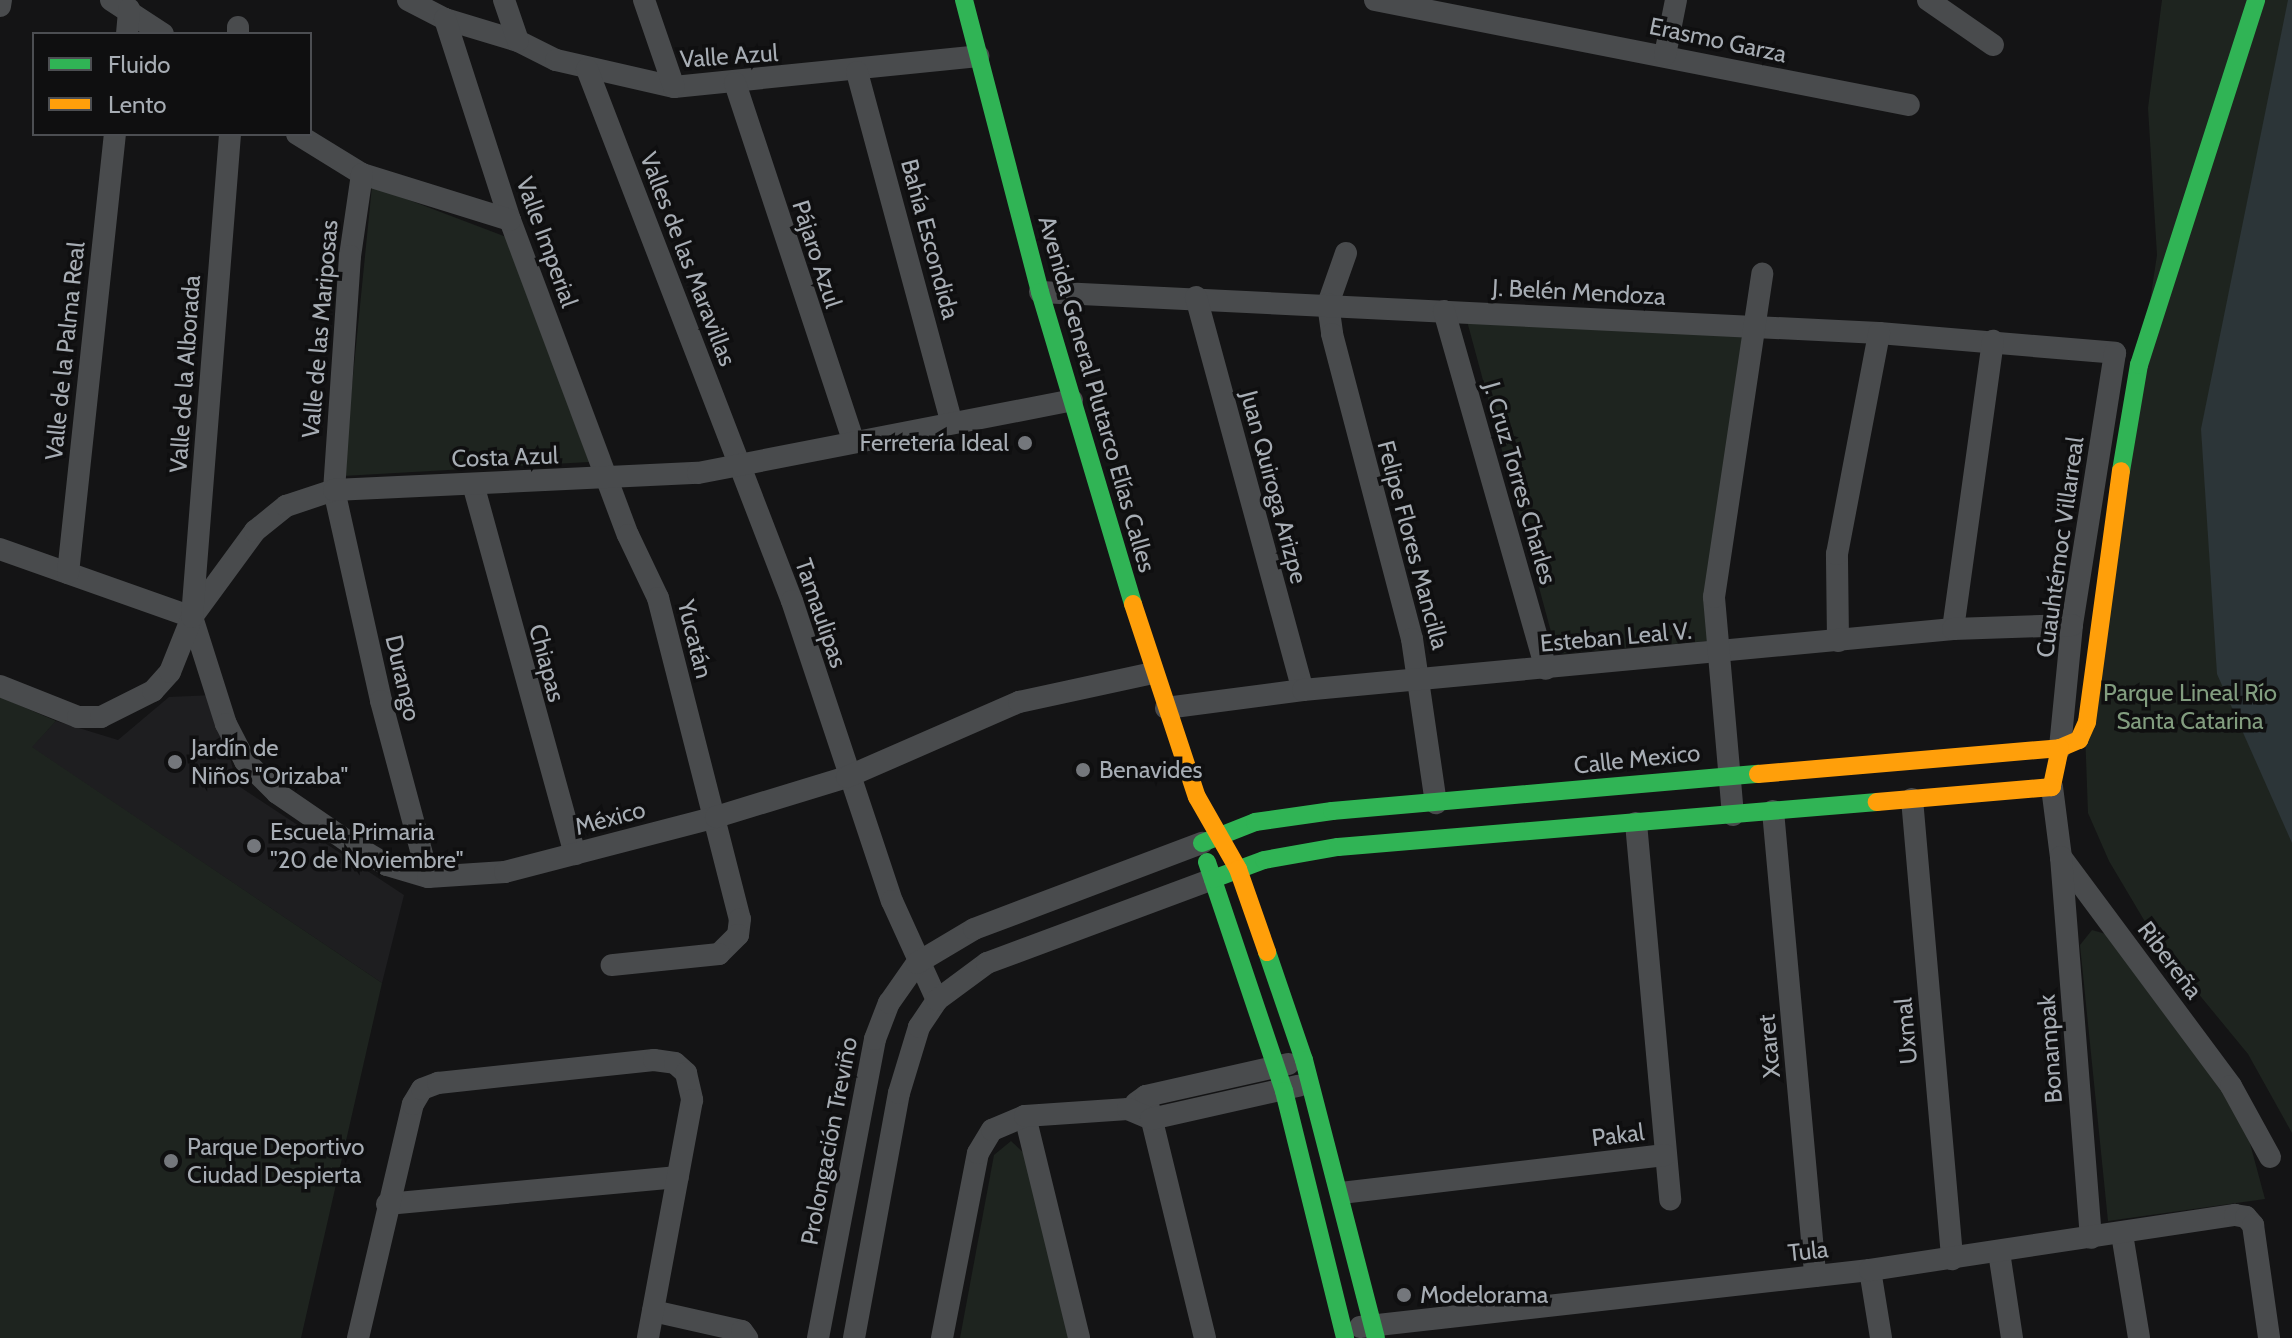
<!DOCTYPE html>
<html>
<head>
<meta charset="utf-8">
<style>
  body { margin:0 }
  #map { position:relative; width:2292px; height:1338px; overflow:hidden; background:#141415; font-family:Cabin,sans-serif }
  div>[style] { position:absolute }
  .built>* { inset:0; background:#1e1e20 }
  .green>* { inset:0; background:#1e241f }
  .water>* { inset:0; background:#2c3538 }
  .street>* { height:22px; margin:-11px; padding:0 11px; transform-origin:11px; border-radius:11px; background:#494b4d }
  .fast>* { height:18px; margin:-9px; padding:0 9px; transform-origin:9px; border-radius:9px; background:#30b455 }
  .slow>* { height:18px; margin:-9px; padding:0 9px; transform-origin:9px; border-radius:9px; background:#ff9f0a }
  .dots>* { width:22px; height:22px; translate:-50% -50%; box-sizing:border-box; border:4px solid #0f0f10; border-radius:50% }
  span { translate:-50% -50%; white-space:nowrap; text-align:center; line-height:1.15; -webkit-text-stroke:7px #0f0f10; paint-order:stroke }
  .street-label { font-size:24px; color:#a7adb4 }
  .poi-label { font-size:24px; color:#a7adb4 }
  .right { translate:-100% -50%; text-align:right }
  .left { translate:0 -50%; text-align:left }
  .park-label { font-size:24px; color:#829d7f }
  .legend { position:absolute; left:32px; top:32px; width:280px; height:104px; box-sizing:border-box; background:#0f0f10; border:2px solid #4c4e52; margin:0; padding:10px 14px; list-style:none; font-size:24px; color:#a7adb4 }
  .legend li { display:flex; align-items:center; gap:16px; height:40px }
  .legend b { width:40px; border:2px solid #4c4e52 }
</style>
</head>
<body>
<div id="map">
  <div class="built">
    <i style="clip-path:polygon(214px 695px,237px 785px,404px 895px,382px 983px,31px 747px,56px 721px,118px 740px,169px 697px)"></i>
  </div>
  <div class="green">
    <i style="clip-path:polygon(2162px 0,2292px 0,2292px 1133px,2248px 1054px,2160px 947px,2109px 861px,2088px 813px,2085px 731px,2157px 255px,2148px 108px)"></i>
    <i style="clip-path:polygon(372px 186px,509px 238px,589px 462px,343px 476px)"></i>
    <i style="clip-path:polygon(1467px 321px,1747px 335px,1708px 641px,1557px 654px)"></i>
    <i style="clip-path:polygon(0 697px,56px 721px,32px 747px,382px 983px,301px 1338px,0 1338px)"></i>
    <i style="clip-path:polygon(2092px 930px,2113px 936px,2245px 1125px,2265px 1199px,2108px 1221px,2080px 945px)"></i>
    <i style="clip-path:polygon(1011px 1141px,1025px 1154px,1069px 1338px,960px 1338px,994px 1155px)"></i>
  </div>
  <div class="water">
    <i style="clip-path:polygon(2288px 0,2292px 0,2292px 843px,2217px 674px,2201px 429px)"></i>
  </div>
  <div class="street">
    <i style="left:111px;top:0;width:62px;rotate:33.2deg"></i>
    <i style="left:408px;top:0;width:42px;rotate:27.2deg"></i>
    <i style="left:445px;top:19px;width:76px;rotate:16.8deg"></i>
    <i style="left:518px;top:41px;width:42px;rotate:26.6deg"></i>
    <i style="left:556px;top:60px;width:121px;rotate:12.9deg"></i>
    <i style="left:674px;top:87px;width:306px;rotate:-5.8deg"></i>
    <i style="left:504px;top:0;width:43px;rotate:71.1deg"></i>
    <i style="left:644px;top:0;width:92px;rotate:71deg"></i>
    <i style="left:1375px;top:0;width:544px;rotate:11.12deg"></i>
    <i style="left:1928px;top:0;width:79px;rotate:34.7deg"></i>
    <i style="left:0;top:6px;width:6px;rotate:-81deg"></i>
    <i style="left:445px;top:19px;width:211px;rotate:72.1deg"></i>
    <i style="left:510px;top:220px;width:336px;rotate:69.5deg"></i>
    <i style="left:628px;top:535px;width:70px;rotate:64.5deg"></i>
    <i style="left:658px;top:598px;width:331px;rotate:75.7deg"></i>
    <i style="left:740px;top:919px;width:16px;rotate:97deg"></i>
    <i style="left:738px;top:935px;width:27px;rotate:135deg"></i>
    <i style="left:719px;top:954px;width:108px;rotate:174.1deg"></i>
    <i style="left:127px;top:34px;width:25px;rotate:-85deg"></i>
    <i style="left:238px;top:34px;width:7px;rotate:-90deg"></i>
    <i style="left:1665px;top:55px;width:56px;rotate:-78.7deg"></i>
    <i style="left:587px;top:69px;width:570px;rotate:68.93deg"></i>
    <i style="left:792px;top:601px;width:316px;rotate:71.6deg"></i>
    <i style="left:892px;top:901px;width:109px;rotate:65.6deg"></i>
    <i style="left:857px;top:72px;width:361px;rotate:74.9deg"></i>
    <i style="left:735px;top:83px;width:376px;rotate:71.7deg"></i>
    <i style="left:297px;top:134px;width:76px;rotate:31.6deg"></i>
    <i style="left:362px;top:174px;width:155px;rotate:17.3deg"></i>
    <i style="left:362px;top:174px;width:83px;rotate:98.3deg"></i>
    <i style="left:350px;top:256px;width:235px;rotate:93.9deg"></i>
    <i style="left:334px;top:490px;width:216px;rotate:77.4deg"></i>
    <i style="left:381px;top:701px;width:182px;rotate:75deg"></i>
    <i style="left:1346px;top:253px;width:54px;rotate:109.4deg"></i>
    <i style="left:1328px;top:304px;width:30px;rotate:82deg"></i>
    <i style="left:1332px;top:334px;width:315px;rotate:75.3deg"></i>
    <i style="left:1412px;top:639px;width:166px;rotate:81.7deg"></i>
    <i style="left:1040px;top:292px;width:840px;rotate:2.8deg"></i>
    <i style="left:1879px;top:333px;width:237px;rotate:4.8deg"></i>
    <i style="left:2115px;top:353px;width:275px;rotate:99deg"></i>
    <i style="left:2072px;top:625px;width:124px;rotate:95.6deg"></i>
    <i style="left:1196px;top:297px;width:407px;rotate:74.8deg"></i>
    <i style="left:1444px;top:311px;width:372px;rotate:74.1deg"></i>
    <i style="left:473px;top:484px;width:384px;rotate:74.6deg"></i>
    <i style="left:0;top:549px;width:204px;rotate:19.5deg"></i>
    <i style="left:192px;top:617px;width:107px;rotate:-53.8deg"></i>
    <i style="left:255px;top:531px;width:40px;rotate:-39deg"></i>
    <i style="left:286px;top:506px;width:51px;rotate:-18.4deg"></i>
    <i style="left:334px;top:490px;width:364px;rotate:-2.7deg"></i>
    <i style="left:698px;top:473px;width:381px;rotate:-11deg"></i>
    <i style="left:68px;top:573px;width:442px;rotate:-83.9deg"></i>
    <i style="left:192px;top:617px;width:112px;rotate:72.4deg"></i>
    <i style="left:226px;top:724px;width:42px;rotate:62.8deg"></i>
    <i style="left:245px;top:761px;width:45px;rotate:45deg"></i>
    <i style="left:277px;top:793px;width:88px;rotate:34.4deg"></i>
    <i style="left:350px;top:843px;width:43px;rotate:30.7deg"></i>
    <i style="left:387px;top:865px;width:43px;rotate:16.3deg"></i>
    <i style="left:428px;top:877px;width:77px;rotate:-3.7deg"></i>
    <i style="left:505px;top:872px;width:218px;rotate:-14.6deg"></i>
    <i style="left:716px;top:817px;width:137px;rotate:-17deg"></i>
    <i style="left:847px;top:777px;width:188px;rotate:-23.6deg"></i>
    <i style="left:1019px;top:702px;width:137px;rotate:-12.2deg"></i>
    <i style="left:1953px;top:629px;width:291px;rotate:-82.1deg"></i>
    <i style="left:1838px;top:641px;width:87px;rotate:-90.7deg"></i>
    <i style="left:1837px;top:554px;width:225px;rotate:-79.2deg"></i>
    <i style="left:0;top:686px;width:84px;rotate:21.7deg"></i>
    <i style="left:78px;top:717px;width:23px"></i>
    <i style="left:101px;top:717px;width:58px;rotate:-26.6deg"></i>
    <i style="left:153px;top:691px;width:25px;rotate:-48deg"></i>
    <i style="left:170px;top:672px;width:59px;rotate:-68.2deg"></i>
    <i style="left:192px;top:617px;width:484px;rotate:-85.5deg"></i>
    <i style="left:1166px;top:708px;width:138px;rotate:-7.5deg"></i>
    <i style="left:1303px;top:690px;width:653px;rotate:-5.36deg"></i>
    <i style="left:1953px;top:629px;width:119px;rotate:-1.9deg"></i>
    <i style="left:2052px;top:787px;width:71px;rotate:82.7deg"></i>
    <i style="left:2061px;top:857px;width:285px;rotate:53.4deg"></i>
    <i style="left:2231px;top:1086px;width:81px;rotate:61.2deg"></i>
    <i style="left:1912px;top:799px;width:462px;rotate:85deg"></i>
    <i style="left:1773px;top:811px;width:467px;rotate:84.8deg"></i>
    <i style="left:1733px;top:815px;width:219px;rotate:-95deg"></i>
    <i style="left:1714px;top:597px;width:327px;rotate:-81.5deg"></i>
    <i style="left:1636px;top:823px;width:378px;rotate:84.8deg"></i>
    <i style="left:2061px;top:857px;width:382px;rotate:85.5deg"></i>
    <i style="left:1146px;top:1096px;width:249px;rotate:76.3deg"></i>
    <i style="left:1136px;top:1103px;width:12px;rotate:-35deg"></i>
    <i style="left:1146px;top:1096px;width:146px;rotate:-12.7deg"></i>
    <i style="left:1025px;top:1116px;width:228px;rotate:76.3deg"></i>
    <i style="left:1341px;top:1193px;width:326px;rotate:-6.7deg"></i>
    <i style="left:387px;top:1204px;width:292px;rotate:-5.3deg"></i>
    <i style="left:2122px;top:1234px;width:105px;rotate:80.7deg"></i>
    <i style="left:1999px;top:1252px;width:87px;rotate:81.4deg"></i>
    <i style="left:1870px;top:1270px;width:69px;rotate:80.8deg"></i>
    <i style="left:653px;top:1311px;width:91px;rotate:12.7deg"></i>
    <i style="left:742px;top:1331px;width:9px;rotate:54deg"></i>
    <i style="left:1360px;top:1327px;width:513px;rotate:-6.38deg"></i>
    <i style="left:1870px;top:1270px;width:369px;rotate:-8.6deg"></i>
    <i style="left:2235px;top:1215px;width:11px;rotate:10deg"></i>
    <i style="left:2246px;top:1217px;width:11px;rotate:49deg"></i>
    <i style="left:2253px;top:1225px;width:114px;rotate:81.9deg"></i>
    <i style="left:358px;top:1338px;width:240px;rotate:-76.8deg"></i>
    <i style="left:413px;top:1104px;width:17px;rotate:-59deg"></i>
    <i style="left:422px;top:1089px;width:17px;rotate:-21deg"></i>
    <i style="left:438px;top:1083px;width:217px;rotate:-6.1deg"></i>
    <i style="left:654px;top:1060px;width:21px;rotate:8deg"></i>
    <i style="left:675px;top:1063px;width:15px;rotate:42deg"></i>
    <i style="left:686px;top:1073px;width:28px;rotate:77deg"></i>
    <i style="left:692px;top:1100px;width:242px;rotate:100.5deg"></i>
    <i style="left:818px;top:1338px;width:304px;rotate:-79.2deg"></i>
    <i style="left:875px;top:1039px;width:39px;rotate:-69deg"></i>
    <i style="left:889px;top:1003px;width:49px;rotate:-55deg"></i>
    <i style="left:917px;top:963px;width:66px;rotate:-30.8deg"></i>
    <i style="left:974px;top:929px;width:244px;rotate:-20.7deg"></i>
    <i style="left:854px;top:1338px;width:249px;rotate:-79.6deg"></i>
    <i style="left:899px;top:1093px;width:69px;rotate:-73.1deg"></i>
    <i style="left:919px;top:1027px;width:32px;rotate:-56deg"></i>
    <i style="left:937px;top:1000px;width:62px;rotate:-36.5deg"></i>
    <i style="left:987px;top:963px;width:241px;rotate:-20.4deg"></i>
    <i style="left:942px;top:1338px;width:188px;rotate:-79deg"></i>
    <i style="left:978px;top:1153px;width:27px;rotate:-59deg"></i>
    <i style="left:992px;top:1130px;width:36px;rotate:-23deg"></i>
    <i style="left:1025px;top:1116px;width:103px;rotate:-3.9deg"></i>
    <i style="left:1128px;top:1109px;width:25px;rotate:23deg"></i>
    <i style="left:1151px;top:1119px;width:151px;rotate:-12.7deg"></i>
  </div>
  <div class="fast">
    <i style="left:964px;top:0;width:302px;rotate:75.4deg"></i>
    <i style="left:1040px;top:292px;width:326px;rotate:73.4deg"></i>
    <i style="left:2121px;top:471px;width:108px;rotate:-80.4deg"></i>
    <i style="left:2139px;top:365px;width:383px;rotate:-72.2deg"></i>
    <i style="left:1202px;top:843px;width:57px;rotate:-21.6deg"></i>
    <i style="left:1255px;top:822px;width:78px;rotate:-8.1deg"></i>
    <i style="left:1332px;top:811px;width:428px;rotate:-5deg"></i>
    <i style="left:1207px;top:862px;width:242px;rotate:71.4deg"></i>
    <i style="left:1284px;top:1091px;width:254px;rotate:76.1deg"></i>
    <i style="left:1213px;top:879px;width:54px;rotate:-20.4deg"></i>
    <i style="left:1264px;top:860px;width:75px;rotate:-10deg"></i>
    <i style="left:1338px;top:847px;width:541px;rotate:-4.77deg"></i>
    <i style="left:1267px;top:952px;width:114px;rotate:71.1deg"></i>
    <i style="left:1304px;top:1060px;width:287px;rotate:75.5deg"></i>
  </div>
  <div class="slow">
    <i style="left:1133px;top:604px;width:203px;rotate:71.7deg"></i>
    <i style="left:1197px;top:797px;width:83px;rotate:60.3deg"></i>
    <i style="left:1238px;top:869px;width:88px;rotate:70.7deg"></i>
    <i style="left:2060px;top:748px;width:21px;rotate:-23deg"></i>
    <i style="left:2079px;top:740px;width:20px;rotate:-66deg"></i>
    <i style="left:2087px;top:722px;width:253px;rotate:-82.3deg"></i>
    <i style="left:1758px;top:774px;width:303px;rotate:-4.9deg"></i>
    <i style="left:2060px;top:748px;width:40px;rotate:102deg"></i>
    <i style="left:2052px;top:787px;width:176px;rotate:175.1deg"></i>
  </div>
  <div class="dots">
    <i style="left:1025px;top:443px;background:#74777c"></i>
    <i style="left:175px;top:762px;background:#74777c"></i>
    <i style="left:1083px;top:770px;background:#74777c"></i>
    <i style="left:254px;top:846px;background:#74777c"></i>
    <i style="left:171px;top:1161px;background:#74777c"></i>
    <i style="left:1404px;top:1295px;background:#74777c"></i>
  </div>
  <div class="street-label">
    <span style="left:1718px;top:40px;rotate:12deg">Erasmo Garza</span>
    <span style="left:729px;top:56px;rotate:-4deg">Valle Azul</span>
    <span style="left:930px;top:239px;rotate:75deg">Bahía Escondida</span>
    <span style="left:547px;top:242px;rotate:70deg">Valle Imperial</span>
    <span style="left:817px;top:254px;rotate:72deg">Pájaro Azul</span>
    <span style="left:688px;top:259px;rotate:69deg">Valles de las Maravillas</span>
    <span style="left:1579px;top:292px;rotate:3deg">J. Belén Mendoza</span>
    <span style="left:320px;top:329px;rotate:-85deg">Valle de las Mariposas</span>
    <span style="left:65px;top:351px;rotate:-84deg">Valle de la Palma Real</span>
    <span style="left:185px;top:374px;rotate:-86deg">Valle de la Alborada</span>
    <span style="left:1097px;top:394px;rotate:74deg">Avenida General Plutarco Elías Calles</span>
    <span style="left:505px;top:457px;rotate:-2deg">Costa Azul</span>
    <span style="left:1520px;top:483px;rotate:74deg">J. Cruz Torres Charles</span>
    <span style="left:1274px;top:487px;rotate:75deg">Juan Quiroga Arizpe</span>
    <span style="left:1413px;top:545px;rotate:75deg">Felipe Flores Mancilla</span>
    <span style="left:2060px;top:547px;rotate:-82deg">Cuauhtémoc Villarreal</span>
    <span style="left:821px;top:613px;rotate:71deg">Tamaulipas</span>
    <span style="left:1616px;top:637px;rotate:-5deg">Esteban Leal V.</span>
    <span style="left:695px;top:639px;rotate:76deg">Yucatán</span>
    <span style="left:547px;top:663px;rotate:75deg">Chiapas</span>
    <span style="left:403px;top:678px;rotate:77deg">Durango</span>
    <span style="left:1637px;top:759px;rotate:-6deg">Calle Mexico</span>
    <span style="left:610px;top:818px;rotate:-15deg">México</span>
    <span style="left:2170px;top:960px;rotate:53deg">Ribereña</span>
    <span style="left:1906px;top:1031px;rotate:-95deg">Uxmal</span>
    <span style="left:1769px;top:1046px;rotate:-95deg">Xcaret</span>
    <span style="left:2050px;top:1049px;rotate:-94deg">Bonampak</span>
    <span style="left:1618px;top:1135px;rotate:-7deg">Pakal</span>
    <span style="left:829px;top:1141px;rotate:-79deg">Prolongación Treviño</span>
    <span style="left:1808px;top:1251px;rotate:-6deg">Tula</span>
  </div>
  <div class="poi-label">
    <span class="right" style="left:1009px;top:443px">Ferretería Ideal</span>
    <span class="left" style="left:191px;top:762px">Jardín de<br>Niños "Orizaba"</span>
    <span class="left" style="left:1099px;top:770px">Benavides</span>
    <span class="left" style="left:270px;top:846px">Escuela Primaria<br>"20 de Noviembre"</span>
    <span class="left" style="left:187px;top:1161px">Parque Deportivo<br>Ciudad Despierta</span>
    <span class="left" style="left:1420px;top:1295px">Modelorama</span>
  </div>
  <div class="park-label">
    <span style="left:2190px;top:707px">Parque Lineal Río<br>Santa Catarina</span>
  </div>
  <ul class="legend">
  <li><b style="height:10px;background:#30b455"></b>Fluido</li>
  <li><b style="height:10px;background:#ff9f0a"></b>Lento</li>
  </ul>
</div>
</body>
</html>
